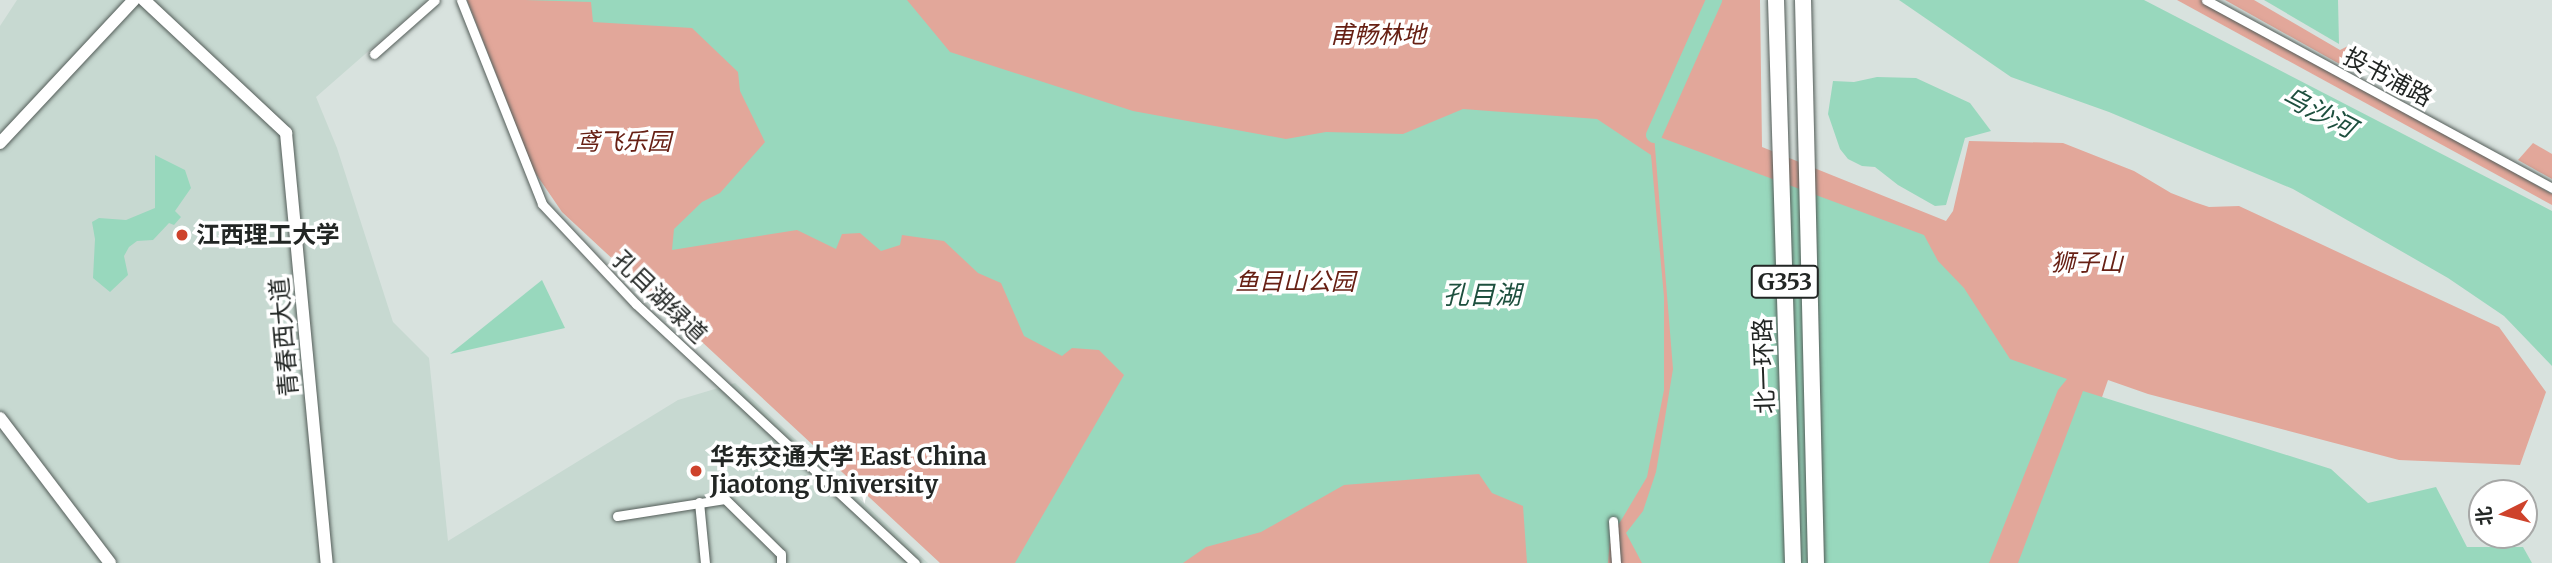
<!DOCTYPE html>
<html>
<head>
<meta charset="utf-8">
<style>
  body { margin:0 }
  #map { position:relative; width:2552px; height:563px; overflow:hidden; background:#d8e2de; font-family:Merriweather,"Noto Sans SC",serif }
  div>[style] { position:absolute }
  .built>* { inset:0; background:#c7d9d1 }
  .green>* { inset:0; background:#e2a79a }
  .water>* { inset:0; background:#98d8bd }
  .river>* { height:16px; margin:-8px; padding:0 8px; transform-origin:8px; border-radius:8px; background:#98d8bd }
  .roads { filter:drop-shadow(0 0 2px #545d59) drop-shadow(0 0 2px #545d59) }
  .street>* { height:9px; margin:-4.5px; padding:0 4.5px; transform-origin:4.5px; border-radius:4.5px; background:#fff }
  .secondary>* { height:12px; margin:-6px; padding:0 6px; transform-origin:6px; border-radius:6px; background:#fff }
  .highway>* { height:16px; margin:-8px; padding:0 8px; transform-origin:8px; border-radius:8px; background:#fff }
  .dots>* { width:19px; height:19px; translate:-50% -50%; box-sizing:border-box; border:4px solid #fff; border-radius:50% }
  span { translate:-50% -50%; white-space:nowrap; text-align:center; line-height:1.15; -webkit-text-stroke:7px #fff; paint-order:stroke }
  .shield-label span { padding:2px 5px; background:#fff; border:2px solid; border-radius:5px; -webkit-text-stroke-width:0 }
  .shield-label { font-size:23px; color:#222624; font-weight:700 }
  .park-label { font-size:24px; color:#672014; font-style:italic }
  .street-label { font-size:24px; color:#222624 }
  .poi-label { font-size:24px; color:#222624; font-weight:700 }
  .left { translate:0 -50%; text-align:left }
  .water-label { font-size:26px; color:#1d4f3e; font-style:italic }
  .north { position:absolute; left:2468px; top:479px; width:70px; height:70px; box-sizing:border-box; background:#fff; border:2px solid #a7a8a7; border-radius:50%; rotate:264deg; font-size:19px; font-weight:700; line-height:28px; text-align:center; color:#222624 }
  .north::after { content:''; display:block; margin:auto; width:24px; height:32px; background:#ce422b; clip-path:polygon(50% 0,100% 100%,50% 72%,0 100%) }
</style>
</head>
<body>
<div id="map">
  <div class="built">
    <i style="clip-path:polygon(17px 0,427px 0,316px 97px,337px 148px,393px 322px,429px 358px,448px 541px,678px 400px,735px 383px,928px 563px,0 563px,0 26px)"></i>
  </div>
  <div class="green">
    <i style="clip-path:polygon(467px 0,1760px 0,1762px 147px,1946px 221px,1953px 211px,1969px 141px,2063px 143px,2134px 171px,2171px 193px,2194px 202px,2209px 207px,2239px 206px,2499px 327px,2546px 392px,2520px 465px,2399px 460px,2148px 394px,2108px 380px,2044px 563px,940px 563px,562px 212px,534px 171px)"></i>
    <i style="clip-path:polygon(2177px 0,2208px 0,2552px 194px,2552px 205px)"></i>
    <i style="clip-path:polygon(2225px 0,2254px 0,2340px 50px,2350px 45px,2351px 62px,2344px 66px,2336px 62px)"></i>
    <i style="clip-path:polygon(2533px 143px,2552px 154px,2552px 179px,2518px 160px)"></i>
  </div>
  <div class="water">
    <i style="clip-path:polygon(525px 0,907px 0,950px 52px,1133px 111px,1286px 139px,1326px 132px,1403px 134px,1463px 109px,1597px 119px,1651px 155px,1664px 297px,1664px 390px,1647px 477px,1610px 539px,1608px 563px,1527px 563px,1523px 506px,1492px 493px,1479px 474px,1344px 485px,1261px 532px,1206px 547px,1183px 563px,1015px 563px,1124px 375px,1099px 350px,1072px 348px,1062px 356px,1024px 336px,1001px 283px,978px 273px,944px 241px,902px 235px,900px 245px,881px 251px,860px 233px,842px 234px,836px 249px,797px 230px,672px 250px,674px 229px,702px 202px,720px 193px,765px 142px,740px 91px,738px 72px,692px 28px,593px 22px,591px 2px)"></i>
    <i style="clip-path:polygon(1899px 0,2144px 0,2552px 211px,2552px 366px,2504px 316px,2448px 278px,2293px 189px,2109px 112px,2011px 77px)"></i>
    <i style="clip-path:polygon(2264px 0,2338px 0,2339px 44px)"></i>
    <i style="clip-path:polygon(1877px 77px,1916px 78px,1970px 103px,1991px 131px,1965px 138px,1946px 205px,1935px 206px,1898px 185px,1875px 167px,1862px 166px,1848px 159px,1840px 149px,1828px 114px,1833px 81px,1854px 82px)"></i>
    <i style="clip-path:polygon(1654px 135px,1924px 235px,1938px 261px,1964px 288px,2010px 359px,2067px 379px,2058px 390px,1989px 563px,1642px 563px,1626px 533px,1643px 511px,1656px 472px,1673px 369px)"></i>
    <i style="clip-path:polygon(155px 155px,185px 170px,191px 188px,175px 211px,181px 217px,174px 225px,169px 223px,153px 240px,137px 241px,129px 247px,124px 256px,128px 275px,110px 292px,93px 278px,95px 239px,92px 222px,99px 218px,126px 220px,155px 208px)"></i>
    <i style="clip-path:polygon(542px 280px,565px 328px,450px 354px)"></i>
    <i style="clip-path:polygon(2083px 391px,2331px 469px,2368px 503px,2436px 487px,2467px 547px,2523px 547px,2532px 563px,2018px 563px)"></i>
  </div>
  <div class="river">
    <i style="left:1654px;top:135px;width:148px;rotate:-66deg"></i>
  </div>
  <div class="roads">
    <div class="street">
      <i style="left:461px;top:0;width:219px;rotate:68.3deg"></i>
      <i style="left:542px;top:204px;width:137px;rotate:46.8deg"></i>
      <i style="left:636px;top:304px;width:381px;rotate:42.9deg"></i>
      <i style="left:2206px;top:0;width:394px;rotate:28.5deg"></i>
      <i style="left:374px;top:54px;width:81px;rotate:-41.5deg"></i>
      <i style="left:699px;top:502px;width:61px;rotate:84.4deg"></i>
      <i style="left:617px;top:516px;width:109px;rotate:-8.9deg"></i>
      <i style="left:725px;top:499px;width:78px;rotate:44.5deg"></i>
      <i style="left:781px;top:554px;width:9px;rotate:90deg"></i>
      <i style="left:1613px;top:521px;width:42px;rotate:85.9deg"></i>
    </div>
    <div class="secondary">
      <i style="left:144px;top:0;width:195px;rotate:43.1deg"></i>
      <i style="left:286px;top:133px;width:432px;rotate:84.6deg"></i>
      <i style="left:0;top:143px;width:196px;rotate:-46.9deg"></i>
      <i style="left:0;top:418px;width:182px;rotate:52.8deg"></i>
    </div>
    <div class="highway">
      <i style="left:1776px;top:0;width:563px;rotate:88.27deg"></i>
      <i style="left:1803px;top:0;width:563px;rotate:88.68deg"></i>
    </div>
  </div>
  <div class="dots">
    <i style="left:182px;top:235px;background:#ce422b"></i>
    <i style="left:696px;top:471px;background:#ce422b"></i>
  </div>
  <div class="shield-label">
    <span style="left:1785px;top:282px">G353</span>
  </div>
  <div class="park-label">
    <span style="left:1378px;top:35px">甫畅林地</span>
    <span style="left:623px;top:142px">鸢飞乐园</span>
    <span style="left:2087px;top:263px">狮子山</span>
    <span style="left:1295px;top:282px">鱼目山公园</span>
  </div>
  <div class="street-label">
    <span style="left:2388px;top:77px;rotate:28deg">投书浦路</span>
    <span style="left:660px;top:297px;rotate:44deg">孔目湖绿道</span>
    <span style="left:284px;top:337px;rotate:-95deg">青春西大道</span>
    <span style="left:1764px;top:366px;rotate:-92deg">北一环路</span>
  </div>
  <div class="poi-label">
    <span class="left" style="left:196px;top:235px">江西理工大学</span>
    <span class="left" style="left:710px;top:471px">华东交通大学 East China<br>Jiaotong University</span>
  </div>
  <div class="water-label">
    <span style="left:2319px;top:112px;rotate:28deg">乌沙河</span>
    <span style="left:1482px;top:295px">孔目湖</span>
  </div>
  <div class="north">北</div>
</div>
</body>
</html>
